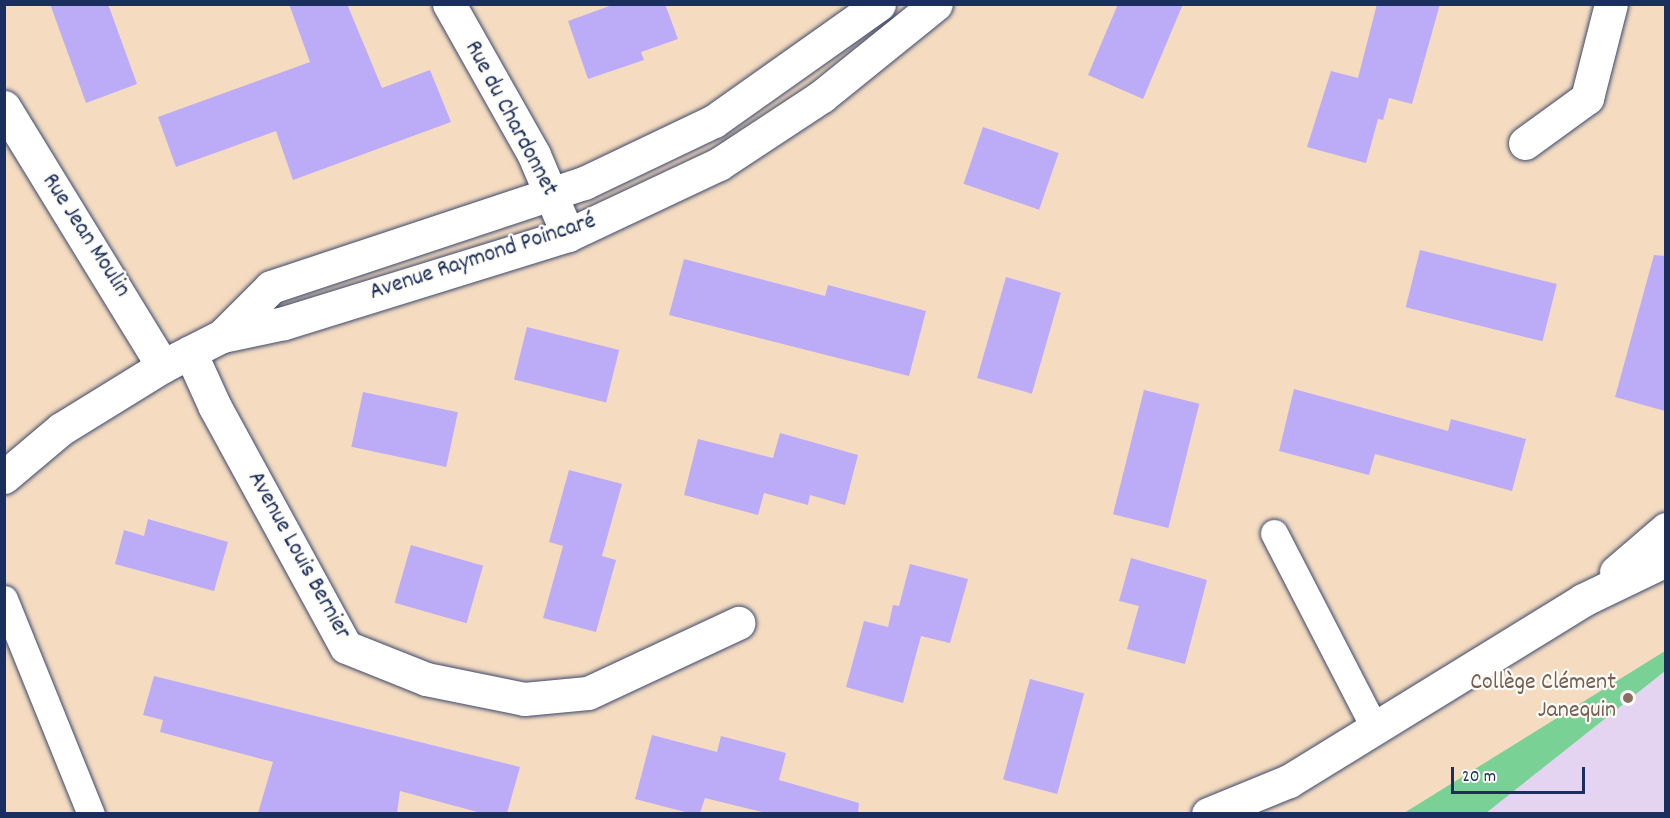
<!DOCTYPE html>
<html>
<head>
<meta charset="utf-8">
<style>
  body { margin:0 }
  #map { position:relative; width:1670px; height:818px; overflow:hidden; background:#f5dcc1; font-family:Dekko,sans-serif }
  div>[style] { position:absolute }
  .built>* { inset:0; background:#e4d3f1 }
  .green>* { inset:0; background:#79d196 }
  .building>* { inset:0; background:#bcabf7; transform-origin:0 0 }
  .roads { filter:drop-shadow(0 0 2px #3c496d) drop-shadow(0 0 2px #3c496d) }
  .service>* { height:27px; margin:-13.5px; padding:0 13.5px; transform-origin:13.5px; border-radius:13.5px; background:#fff }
  .minor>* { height:33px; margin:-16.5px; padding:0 16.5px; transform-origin:16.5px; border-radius:16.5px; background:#fff }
  .tertiary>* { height:33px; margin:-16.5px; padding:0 16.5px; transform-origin:16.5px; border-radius:16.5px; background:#fff }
  .dots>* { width:16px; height:16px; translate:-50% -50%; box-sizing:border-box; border:3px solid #fdfcf7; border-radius:50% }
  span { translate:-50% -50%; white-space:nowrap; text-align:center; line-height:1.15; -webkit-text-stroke:4.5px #fdfcf7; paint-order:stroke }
  .street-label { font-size:24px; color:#1b2f5e }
  .education-label { font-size:24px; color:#785e54 }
  .right { translate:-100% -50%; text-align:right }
  .frame { position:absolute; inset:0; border:6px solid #1b2f5e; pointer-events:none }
  .scale { position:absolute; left:1451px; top:767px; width:134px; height:27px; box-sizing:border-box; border:3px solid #1b2f5e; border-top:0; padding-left:8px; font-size:18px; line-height:21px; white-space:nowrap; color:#1b2f5e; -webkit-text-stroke:4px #fdfcf7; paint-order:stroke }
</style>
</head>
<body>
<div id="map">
  <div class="built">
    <i style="clip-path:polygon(1665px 651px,1665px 813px,1404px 814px,1517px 745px)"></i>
  </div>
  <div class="green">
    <i style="clip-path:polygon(1665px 651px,1665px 671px,1486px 813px,1404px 813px)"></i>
  </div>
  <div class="building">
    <i style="clip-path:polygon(50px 4px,108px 4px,137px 84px,86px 103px)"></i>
    <i style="clip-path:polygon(289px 4px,347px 4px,382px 88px,430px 70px,451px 122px,293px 180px,276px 131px,176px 167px,158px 117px,310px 62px)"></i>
    <i style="clip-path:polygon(615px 4px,665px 4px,678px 39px,641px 52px,644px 60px,588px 79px,568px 21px)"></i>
    <i style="clip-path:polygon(1118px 4px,1183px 4px,1143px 99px,1088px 75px)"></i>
    <i style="clip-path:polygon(1377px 4px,1440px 4px,1412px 104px,1389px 98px,1383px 120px,1378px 119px,1366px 163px,1307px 147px,1331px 71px,1358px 78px)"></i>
    <i style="left:983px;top:127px;width:80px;height:60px;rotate:19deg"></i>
    <i style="left:1420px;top:250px;width:141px;height:59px;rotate:14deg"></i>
    <i style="clip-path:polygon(1654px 255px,1665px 256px,1665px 411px,1615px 397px)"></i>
    <i style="clip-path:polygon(684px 259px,825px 296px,828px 285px,926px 311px,909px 376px,669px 315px)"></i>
    <i style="left:1006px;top:277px;width:57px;height:105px;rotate:16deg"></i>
    <i style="left:527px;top:327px;width:95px;height:54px;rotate:14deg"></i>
    <i style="clip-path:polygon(1294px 389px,1448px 431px,1451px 419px,1526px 439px,1512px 491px,1375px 454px,1369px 475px,1279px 451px)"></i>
    <i style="left:1144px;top:390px;width:57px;height:128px;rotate:14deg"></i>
    <i style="left:363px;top:392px;width:97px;height:56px;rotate:12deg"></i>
    <i style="clip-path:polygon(780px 433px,858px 455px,845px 505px,810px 495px,808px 505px,764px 493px,758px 515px,684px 495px,698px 439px,773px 458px)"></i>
    <i style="clip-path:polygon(569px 470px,622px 484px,602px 556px,616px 560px,596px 632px,543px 618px,563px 546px,549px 542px)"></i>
    <i style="clip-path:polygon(148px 519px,228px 542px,214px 591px,115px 564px,124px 530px,144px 536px)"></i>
    <i style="left:411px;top:545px;width:75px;height:60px;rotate:16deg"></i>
    <i style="clip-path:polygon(1131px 558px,1207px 580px,1185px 664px,1127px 649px,1139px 606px,1119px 601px)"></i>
    <i style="clip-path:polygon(910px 564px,968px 579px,950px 643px,921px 636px,903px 703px,846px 687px,864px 621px,888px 627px,893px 605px,899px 606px)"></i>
    <i style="clip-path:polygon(154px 676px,520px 767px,507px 813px,481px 813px,400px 791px,397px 813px,258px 813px,273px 762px,160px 732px,163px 720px,143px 715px)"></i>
    <i style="left:1030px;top:679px;width:56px;height:104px;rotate:15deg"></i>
    <i style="clip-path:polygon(652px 735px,717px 752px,721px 736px,786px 753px,779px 780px,859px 803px,858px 813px,766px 813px,705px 798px,700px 813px,689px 813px,635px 799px)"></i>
  </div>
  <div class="roads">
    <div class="service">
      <i style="left:1274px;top:533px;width:218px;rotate:62.7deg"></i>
      <i style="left:4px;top:599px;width:232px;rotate:68deg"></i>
    </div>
    <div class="minor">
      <i style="left:449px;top:4px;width:173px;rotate:60.6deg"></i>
      <i style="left:534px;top:155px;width:87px;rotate:67deg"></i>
      <i style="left:4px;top:107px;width:304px;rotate:58.5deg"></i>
      <i style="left:1525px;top:143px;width:77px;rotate:-36deg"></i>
      <i style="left:1587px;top:98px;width:97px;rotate:-75.7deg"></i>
      <i style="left:190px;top:352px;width:60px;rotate:65.6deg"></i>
      <i style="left:215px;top:407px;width:273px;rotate:61.4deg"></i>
      <i style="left:346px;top:647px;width:86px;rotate:21.8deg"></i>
      <i style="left:426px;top:679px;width:100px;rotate:11.5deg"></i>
      <i style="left:524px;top:699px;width:64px;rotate:-5.4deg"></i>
      <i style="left:588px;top:693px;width:166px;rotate:-25deg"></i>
    </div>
    <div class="tertiary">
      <i style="left:222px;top:336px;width:69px;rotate:-45deg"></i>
      <i style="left:271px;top:287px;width:330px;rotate:-18.4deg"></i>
      <i style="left:584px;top:183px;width:144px;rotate:-25.5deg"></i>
      <i style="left:714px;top:121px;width:202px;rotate:-35.3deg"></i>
      <i style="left:4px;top:477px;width:75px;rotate:-40.1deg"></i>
      <i style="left:61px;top:429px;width:120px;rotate:-31.7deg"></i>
      <i style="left:163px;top:366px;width:66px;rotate:-27deg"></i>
      <i style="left:222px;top:336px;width:63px;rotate:-11.8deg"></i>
      <i style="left:284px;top:323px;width:297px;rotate:-17.2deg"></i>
      <i style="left:568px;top:235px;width:167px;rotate:-25.2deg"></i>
      <i style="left:719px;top:164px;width:123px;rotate:-33.4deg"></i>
      <i style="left:822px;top:96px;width:146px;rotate:-38.9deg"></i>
      <i style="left:1616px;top:572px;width:66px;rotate:-40.7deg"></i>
      <i style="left:1208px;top:814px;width:87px;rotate:-22.2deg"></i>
      <i style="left:1289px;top:781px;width:345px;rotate:-31.6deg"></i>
      <i style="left:1583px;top:600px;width:92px;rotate:-25.7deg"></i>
    </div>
  </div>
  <div class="dots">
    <i style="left:1628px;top:698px;background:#8d6e63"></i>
  </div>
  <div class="street-label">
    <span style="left:510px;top:119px;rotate:62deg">Rue du Chardonnet</span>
    <span style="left:85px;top:236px;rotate:57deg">Rue Jean Moulin</span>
    <span style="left:483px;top:258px;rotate:-18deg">Avenue Raymond Poincaré</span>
    <span style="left:298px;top:556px;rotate:61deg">Avenue Louis Bernier</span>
  </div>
  <div class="education-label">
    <span class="right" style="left:1616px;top:698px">Collège Clément<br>Janequin</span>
  </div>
  <div class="frame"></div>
  <div class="scale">20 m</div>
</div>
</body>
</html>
